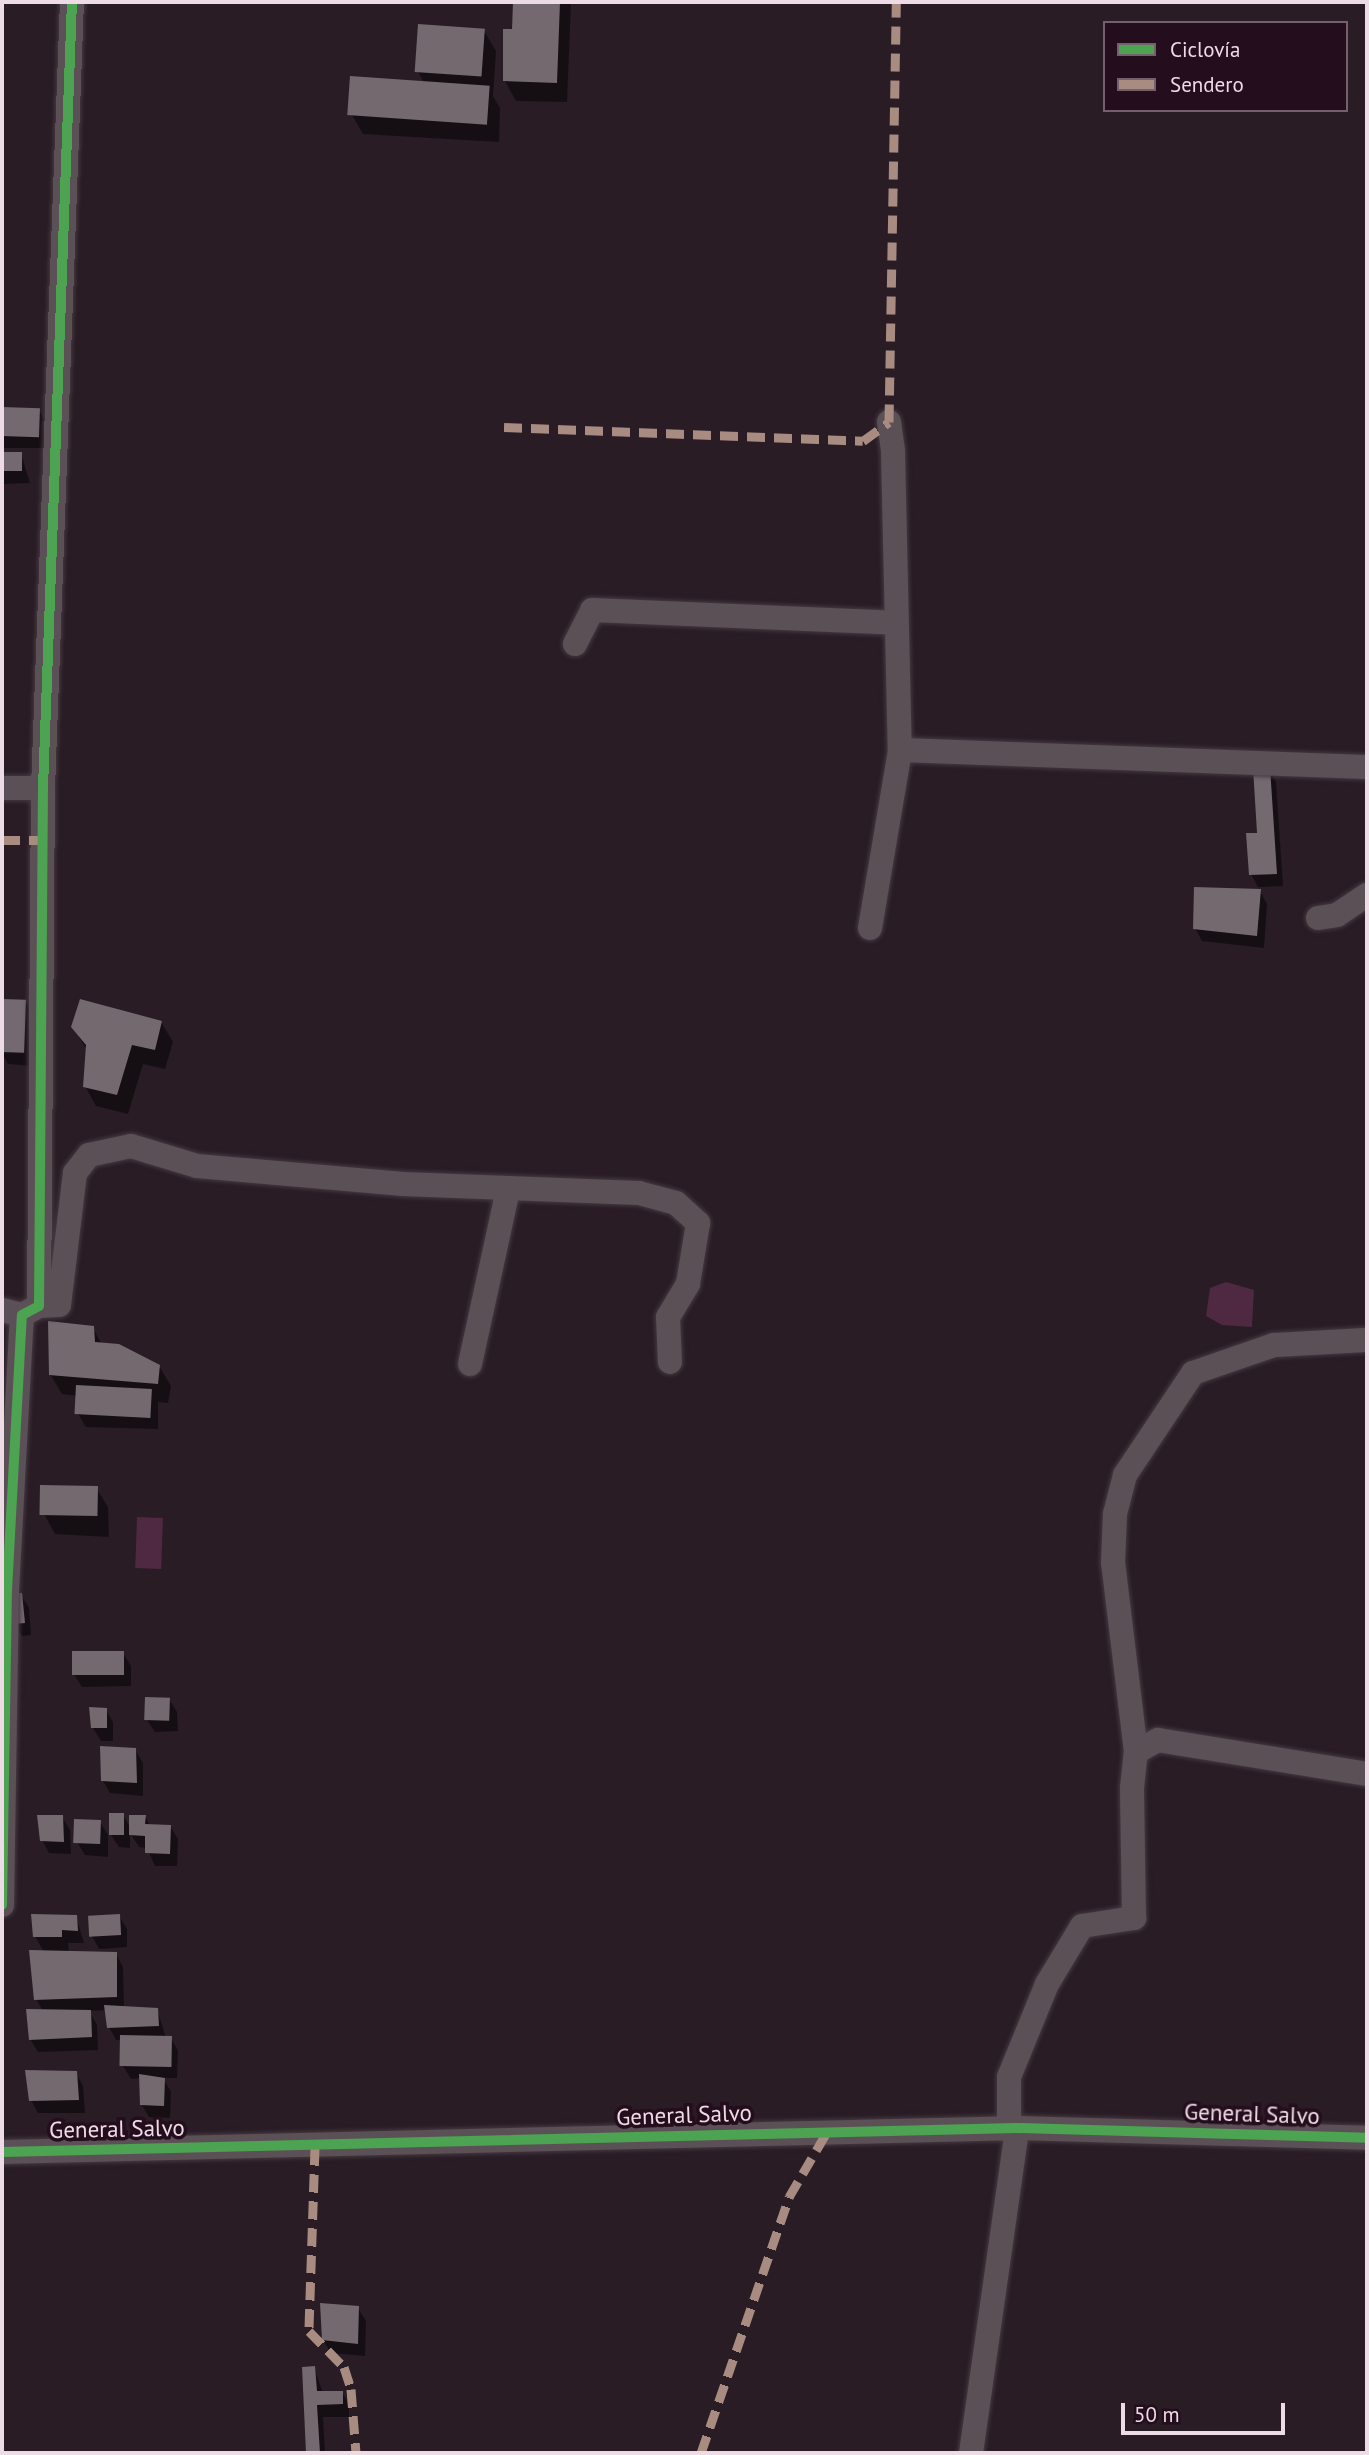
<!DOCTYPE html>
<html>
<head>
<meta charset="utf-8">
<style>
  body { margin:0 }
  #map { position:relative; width:1369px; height:2455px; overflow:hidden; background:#291c25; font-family:"PT Sans",sans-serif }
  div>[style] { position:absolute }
  .water>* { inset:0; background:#4f2841; transform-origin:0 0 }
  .shadow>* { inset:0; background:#0007 }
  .building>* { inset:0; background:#756970; transform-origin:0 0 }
  .roads { filter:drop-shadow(0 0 2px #453941) drop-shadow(0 0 2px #453941) }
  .street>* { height:24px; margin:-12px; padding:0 12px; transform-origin:12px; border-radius:12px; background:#5c5057 }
  .quiet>* { height:9px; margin-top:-4.5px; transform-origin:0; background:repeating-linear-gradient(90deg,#a88b81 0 18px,transparent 0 27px) }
  .cycleway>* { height:10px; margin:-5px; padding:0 5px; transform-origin:5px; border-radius:5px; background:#4ca352 }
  span { translate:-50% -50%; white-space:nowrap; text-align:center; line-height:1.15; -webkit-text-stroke:7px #240d1c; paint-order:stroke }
  .street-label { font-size:23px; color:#eddbe5 }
  .frame { position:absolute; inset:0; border:4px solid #eddbe5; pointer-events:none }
  .legend { position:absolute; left:1103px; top:21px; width:245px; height:91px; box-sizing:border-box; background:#240d1c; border:2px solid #745f6c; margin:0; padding:9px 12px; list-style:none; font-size:21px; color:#eddbe5 }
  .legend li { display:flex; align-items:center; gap:14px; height:35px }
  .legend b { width:35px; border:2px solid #745f6c }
  .scale { position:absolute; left:1121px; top:2403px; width:164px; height:32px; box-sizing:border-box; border:4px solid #eddbe5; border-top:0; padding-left:9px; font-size:21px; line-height:24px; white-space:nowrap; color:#eddbe5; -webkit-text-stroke:5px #240d1c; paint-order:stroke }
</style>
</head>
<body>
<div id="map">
  <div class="water">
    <i style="clip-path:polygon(1226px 1282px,1254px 1290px,1252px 1327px,1222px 1325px,1206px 1316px,1210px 1288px)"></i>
    <i style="left:137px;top:1517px;width:26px;height:51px;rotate:2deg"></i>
  </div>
  <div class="shadow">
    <i style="clip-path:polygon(515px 2px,571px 2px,567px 102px,516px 101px,505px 81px)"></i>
    <i style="clip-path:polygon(484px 31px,496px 51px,493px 96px,500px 108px,499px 142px,363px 134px,352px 115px,425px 84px,418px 72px)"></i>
    <i style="clip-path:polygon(2px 408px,39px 410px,46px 423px,47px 448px,2px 448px)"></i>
    <i style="clip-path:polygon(2px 454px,21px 454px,30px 483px,2px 484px)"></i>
    <i style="clip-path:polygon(1269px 769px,1276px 782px,1283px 886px,1258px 887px,1251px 874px)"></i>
    <i style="clip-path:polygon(1260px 891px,1267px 904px,1264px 948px,1202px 941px,1195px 928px)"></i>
    <i style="clip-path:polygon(2px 1001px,25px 1001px,33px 1014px,33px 1066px,8px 1064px,2px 1054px)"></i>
    <i style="clip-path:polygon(161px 1022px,173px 1042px,165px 1069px,143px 1064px,128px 1114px,96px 1106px,85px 1086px,87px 1050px,73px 1027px)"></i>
    <i style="clip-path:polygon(93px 1328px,102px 1345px,159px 1366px,171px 1386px,168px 1403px,158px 1402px,158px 1429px,86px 1427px,78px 1414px,78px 1396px,62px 1394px,50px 1374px)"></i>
    <i style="clip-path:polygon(96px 1488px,108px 1507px,109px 1537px,55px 1534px,44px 1514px)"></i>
    <i style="clip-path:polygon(21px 1595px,29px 1608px,31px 1635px,22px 1636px,15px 1623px)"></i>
    <i style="clip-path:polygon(123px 1653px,131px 1666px,131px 1686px,82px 1687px,74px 1674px)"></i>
    <i style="clip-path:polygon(169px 1699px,177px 1712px,178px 1731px,155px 1732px,147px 1720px)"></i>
    <i style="clip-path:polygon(106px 1710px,113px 1722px,113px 1741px,101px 1741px,93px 1728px)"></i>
    <i style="clip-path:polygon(135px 1750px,143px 1763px,143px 1796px,110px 1793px,103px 1781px)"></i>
    <i style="clip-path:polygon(123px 1815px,131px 1829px,145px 1816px,150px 1825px,170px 1826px,178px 1839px,177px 1866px,155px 1866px,147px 1848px,139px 1847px,130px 1833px,130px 1848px,119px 1847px,111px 1835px)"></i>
    <i style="clip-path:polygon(62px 1817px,70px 1830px,71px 1854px,49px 1853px,42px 1840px)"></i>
    <i style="clip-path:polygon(100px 1822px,108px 1835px,108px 1857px,85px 1855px,77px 1842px)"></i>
    <i style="clip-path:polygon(119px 1916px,127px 1929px,127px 1947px,99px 1949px,92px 1936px)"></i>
    <i style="clip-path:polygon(76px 1917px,84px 1943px,68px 1943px,69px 1953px,116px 1954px,123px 1967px,124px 2008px,157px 2009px,166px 2038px,171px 2038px,178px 2051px,177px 2078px,163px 2078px,171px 2092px,170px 2118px,149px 2117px,142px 2105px,141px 2078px,131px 2079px,123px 2066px,122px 2040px,116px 2040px,109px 2027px,107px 2010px,89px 2011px,97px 2025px,98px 2050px,38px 2052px,30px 2039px,43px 2011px,36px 1999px,44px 1952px,35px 1936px)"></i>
    <i style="clip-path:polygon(76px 2073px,83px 2086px,85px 2113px,38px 2113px,31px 2100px)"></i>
    <i style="clip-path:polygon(358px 2308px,366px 2321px,365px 2356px,331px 2353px,323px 2340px)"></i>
    <i style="clip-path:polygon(314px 2368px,323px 2393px,342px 2392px,349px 2405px,349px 2417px,323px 2417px,325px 2453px,307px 2453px,303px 2369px)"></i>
  </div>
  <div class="building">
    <i style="clip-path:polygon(513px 2px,560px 2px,557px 83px,503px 81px,503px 29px,512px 29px)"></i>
    <i style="left:418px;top:24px;width:67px;height:48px;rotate:4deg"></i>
    <i style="left:350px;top:76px;width:140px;height:39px;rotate:4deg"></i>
    <i style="left:2px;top:407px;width:38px;height:29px;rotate:2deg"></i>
    <i style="left:2px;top:452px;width:20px;height:19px"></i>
    <i style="clip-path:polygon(1270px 767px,1277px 874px,1249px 875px,1246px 833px,1257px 833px,1253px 768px)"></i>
    <i style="clip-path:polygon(1194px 887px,1261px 889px,1257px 936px,1193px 929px)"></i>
    <i style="left:2px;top:999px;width:24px;height:53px;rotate:2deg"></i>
    <i style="clip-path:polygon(80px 999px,162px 1021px,155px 1050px,132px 1045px,117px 1095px,83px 1087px,86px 1045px,71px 1027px)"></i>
    <i style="clip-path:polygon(48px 1321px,94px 1326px,95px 1342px,119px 1344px,160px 1365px,158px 1384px,49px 1375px)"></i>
    <i style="left:76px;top:1385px;width:76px;height:29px;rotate:3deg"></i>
    <i style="left:40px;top:1485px;width:58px;height:30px;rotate:1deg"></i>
    <i style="clip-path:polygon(12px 1593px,22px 1593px,25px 1623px,13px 1624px)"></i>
    <i style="left:72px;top:1651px;width:52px;height:24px"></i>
    <i style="left:145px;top:1697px;width:25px;height:23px;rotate:2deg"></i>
    <i style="clip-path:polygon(89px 1707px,107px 1708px,107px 1728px,91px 1728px)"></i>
    <i style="clip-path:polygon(100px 1746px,136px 1748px,137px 1783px,101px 1781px)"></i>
    <i style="left:109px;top:1813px;width:15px;height:22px"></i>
    <i style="clip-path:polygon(37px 1815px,63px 1815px,64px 1842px,40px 1841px)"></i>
    <i style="clip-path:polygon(129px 1815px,146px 1815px,145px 1824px,171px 1825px,170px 1854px,145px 1853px,145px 1836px,129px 1835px)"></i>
    <i style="left:74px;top:1819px;width:27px;height:24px;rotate:2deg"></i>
    <i style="clip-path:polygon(31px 1914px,77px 1915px,78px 1931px,62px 1930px,62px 1937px,33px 1937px)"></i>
    <i style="left:120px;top:1914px;width:21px;height:32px;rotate:87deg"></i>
    <i style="clip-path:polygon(29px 1950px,117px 1952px,117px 1997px,34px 2000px)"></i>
    <i style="clip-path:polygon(104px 2005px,158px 2008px,159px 2026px,107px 2028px)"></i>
    <i style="clip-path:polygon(26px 2009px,91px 2010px,92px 2037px,29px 2040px)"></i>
    <i style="left:120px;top:2035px;width:52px;height:31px;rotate:1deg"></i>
    <i style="clip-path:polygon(25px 2070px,77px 2071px,79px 2100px,29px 2101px)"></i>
    <i style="clip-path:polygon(139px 2074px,165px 2078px,164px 2106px,140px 2105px)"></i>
    <i style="clip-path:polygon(320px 2303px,359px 2306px,358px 2344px,322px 2340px)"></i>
    <i style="clip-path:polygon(315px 2366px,317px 2391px,343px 2391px,343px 2404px,317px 2405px,320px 2453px,306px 2453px,302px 2367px)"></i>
  </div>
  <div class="roads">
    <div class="street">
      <i style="left:889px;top:422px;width:30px;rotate:82deg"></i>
      <i style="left:893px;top:452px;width:298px;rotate:88.7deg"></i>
      <i style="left:575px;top:644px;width:38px;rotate:-63deg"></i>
      <i style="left:592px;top:610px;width:304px;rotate:2.4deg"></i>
      <i style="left:2px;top:788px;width:41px"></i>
      <i style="left:1318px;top:918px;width:19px;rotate:-9deg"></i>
      <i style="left:1337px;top:915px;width:36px;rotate:-34deg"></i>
      <i style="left:870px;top:928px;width:181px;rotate:-80.4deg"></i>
      <i style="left:900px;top:750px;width:467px;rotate:2.1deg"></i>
      <i style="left:39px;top:1306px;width:20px;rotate:-3deg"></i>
      <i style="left:59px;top:1305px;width:133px;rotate:-83.1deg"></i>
      <i style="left:75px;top:1173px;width:23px;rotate:-52deg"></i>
      <i style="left:89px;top:1155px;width:43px;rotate:-12.1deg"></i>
      <i style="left:131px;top:1146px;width:69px;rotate:16.9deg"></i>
      <i style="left:197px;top:1166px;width:207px;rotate:5deg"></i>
      <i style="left:403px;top:1184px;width:236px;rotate:2.2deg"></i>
      <i style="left:639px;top:1193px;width:38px;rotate:15deg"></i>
      <i style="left:676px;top:1203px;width:30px;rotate:42deg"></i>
      <i style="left:698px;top:1223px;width:62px;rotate:99.3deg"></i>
      <i style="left:688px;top:1284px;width:39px;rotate:121deg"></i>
      <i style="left:668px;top:1317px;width:45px;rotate:87.5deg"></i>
      <i style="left:2px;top:1310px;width:21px;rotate:14deg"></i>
      <i style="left:470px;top:1364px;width:179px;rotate:-77.7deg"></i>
      <i style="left:1136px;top:1752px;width:190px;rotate:-96.9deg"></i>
      <i style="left:1113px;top:1563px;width:49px;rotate:-87.7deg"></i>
      <i style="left:1115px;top:1514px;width:40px;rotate:-75.6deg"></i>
      <i style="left:1125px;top:1475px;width:123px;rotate:-56.3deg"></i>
      <i style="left:1193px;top:1373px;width:86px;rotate:-19.1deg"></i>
      <i style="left:1274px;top:1345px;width:93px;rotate:-3.1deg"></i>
      <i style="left:2px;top:1905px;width:315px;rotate:-89.1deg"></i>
      <i style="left:7px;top:1590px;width:275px;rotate:-86.9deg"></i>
      <i style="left:22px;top:1315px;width:19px;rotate:-28deg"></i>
      <i style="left:39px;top:1306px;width:518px;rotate:-89.56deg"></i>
      <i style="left:43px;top:788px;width:787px;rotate:-87.89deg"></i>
      <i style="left:1009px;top:2129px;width:52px;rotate:-90deg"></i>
      <i style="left:1009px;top:2077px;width:100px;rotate:-67.8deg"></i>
      <i style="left:1047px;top:1984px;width:68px;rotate:-58.9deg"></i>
      <i style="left:1082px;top:1926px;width:53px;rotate:-8.7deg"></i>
      <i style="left:1134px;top:1918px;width:130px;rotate:-90.9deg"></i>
      <i style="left:1132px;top:1788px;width:36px;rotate:-84deg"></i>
      <i style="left:1136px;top:1752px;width:25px;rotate:-29deg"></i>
      <i style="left:1158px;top:1740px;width:212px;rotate:9.2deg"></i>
      <i style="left:2px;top:2152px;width:1015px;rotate:-1.35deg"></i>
      <i style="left:1017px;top:2128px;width:350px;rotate:1.6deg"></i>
      <i style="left:971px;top:2453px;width:328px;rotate:-81.9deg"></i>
    </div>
  </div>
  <div class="quiet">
    <i style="left:504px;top:427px;width:359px;rotate:2.2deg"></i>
    <i style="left:863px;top:441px;width:32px;rotate:-36deg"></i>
    <i style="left:889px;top:422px;width:420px;rotate:-89deg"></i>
    <i style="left:2px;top:840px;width:43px"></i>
    <i style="left:315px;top:2147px;width:184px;rotate:91.9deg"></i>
    <i style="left:309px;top:2331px;width:50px;rotate:45.8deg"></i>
    <i style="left:344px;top:2367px;width:23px;rotate:72deg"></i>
    <i style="left:351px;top:2389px;width:64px;rotate:85.5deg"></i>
    <i style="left:701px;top:2453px;width:271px;rotate:-71deg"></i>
    <i style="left:789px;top:2197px;width:75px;rotate:-59.7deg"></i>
  </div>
  <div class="cycleway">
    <i style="left:2px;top:1905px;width:315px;rotate:-89.1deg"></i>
    <i style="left:7px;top:1590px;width:275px;rotate:-86.9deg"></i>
    <i style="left:22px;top:1315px;width:19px;rotate:-28deg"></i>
    <i style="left:39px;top:1306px;width:518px;rotate:-89.56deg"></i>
    <i style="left:43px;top:788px;width:787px;rotate:-87.89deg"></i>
    <i style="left:2px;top:2152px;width:1015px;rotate:-1.35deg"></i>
    <i style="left:1017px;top:2128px;width:350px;rotate:1.6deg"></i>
  </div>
  <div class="street-label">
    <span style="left:1252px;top:2114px;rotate:2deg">General Salvo</span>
    <span style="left:684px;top:2115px;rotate:-2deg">General Salvo</span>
    <span style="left:117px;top:2129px;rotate:-1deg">General Salvo</span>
  </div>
  <div class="frame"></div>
  <ul class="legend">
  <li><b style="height:9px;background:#4ca352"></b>Ciclovía</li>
  <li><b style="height:9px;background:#a88b81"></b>Sendero</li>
  </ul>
  <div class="scale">50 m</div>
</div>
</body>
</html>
